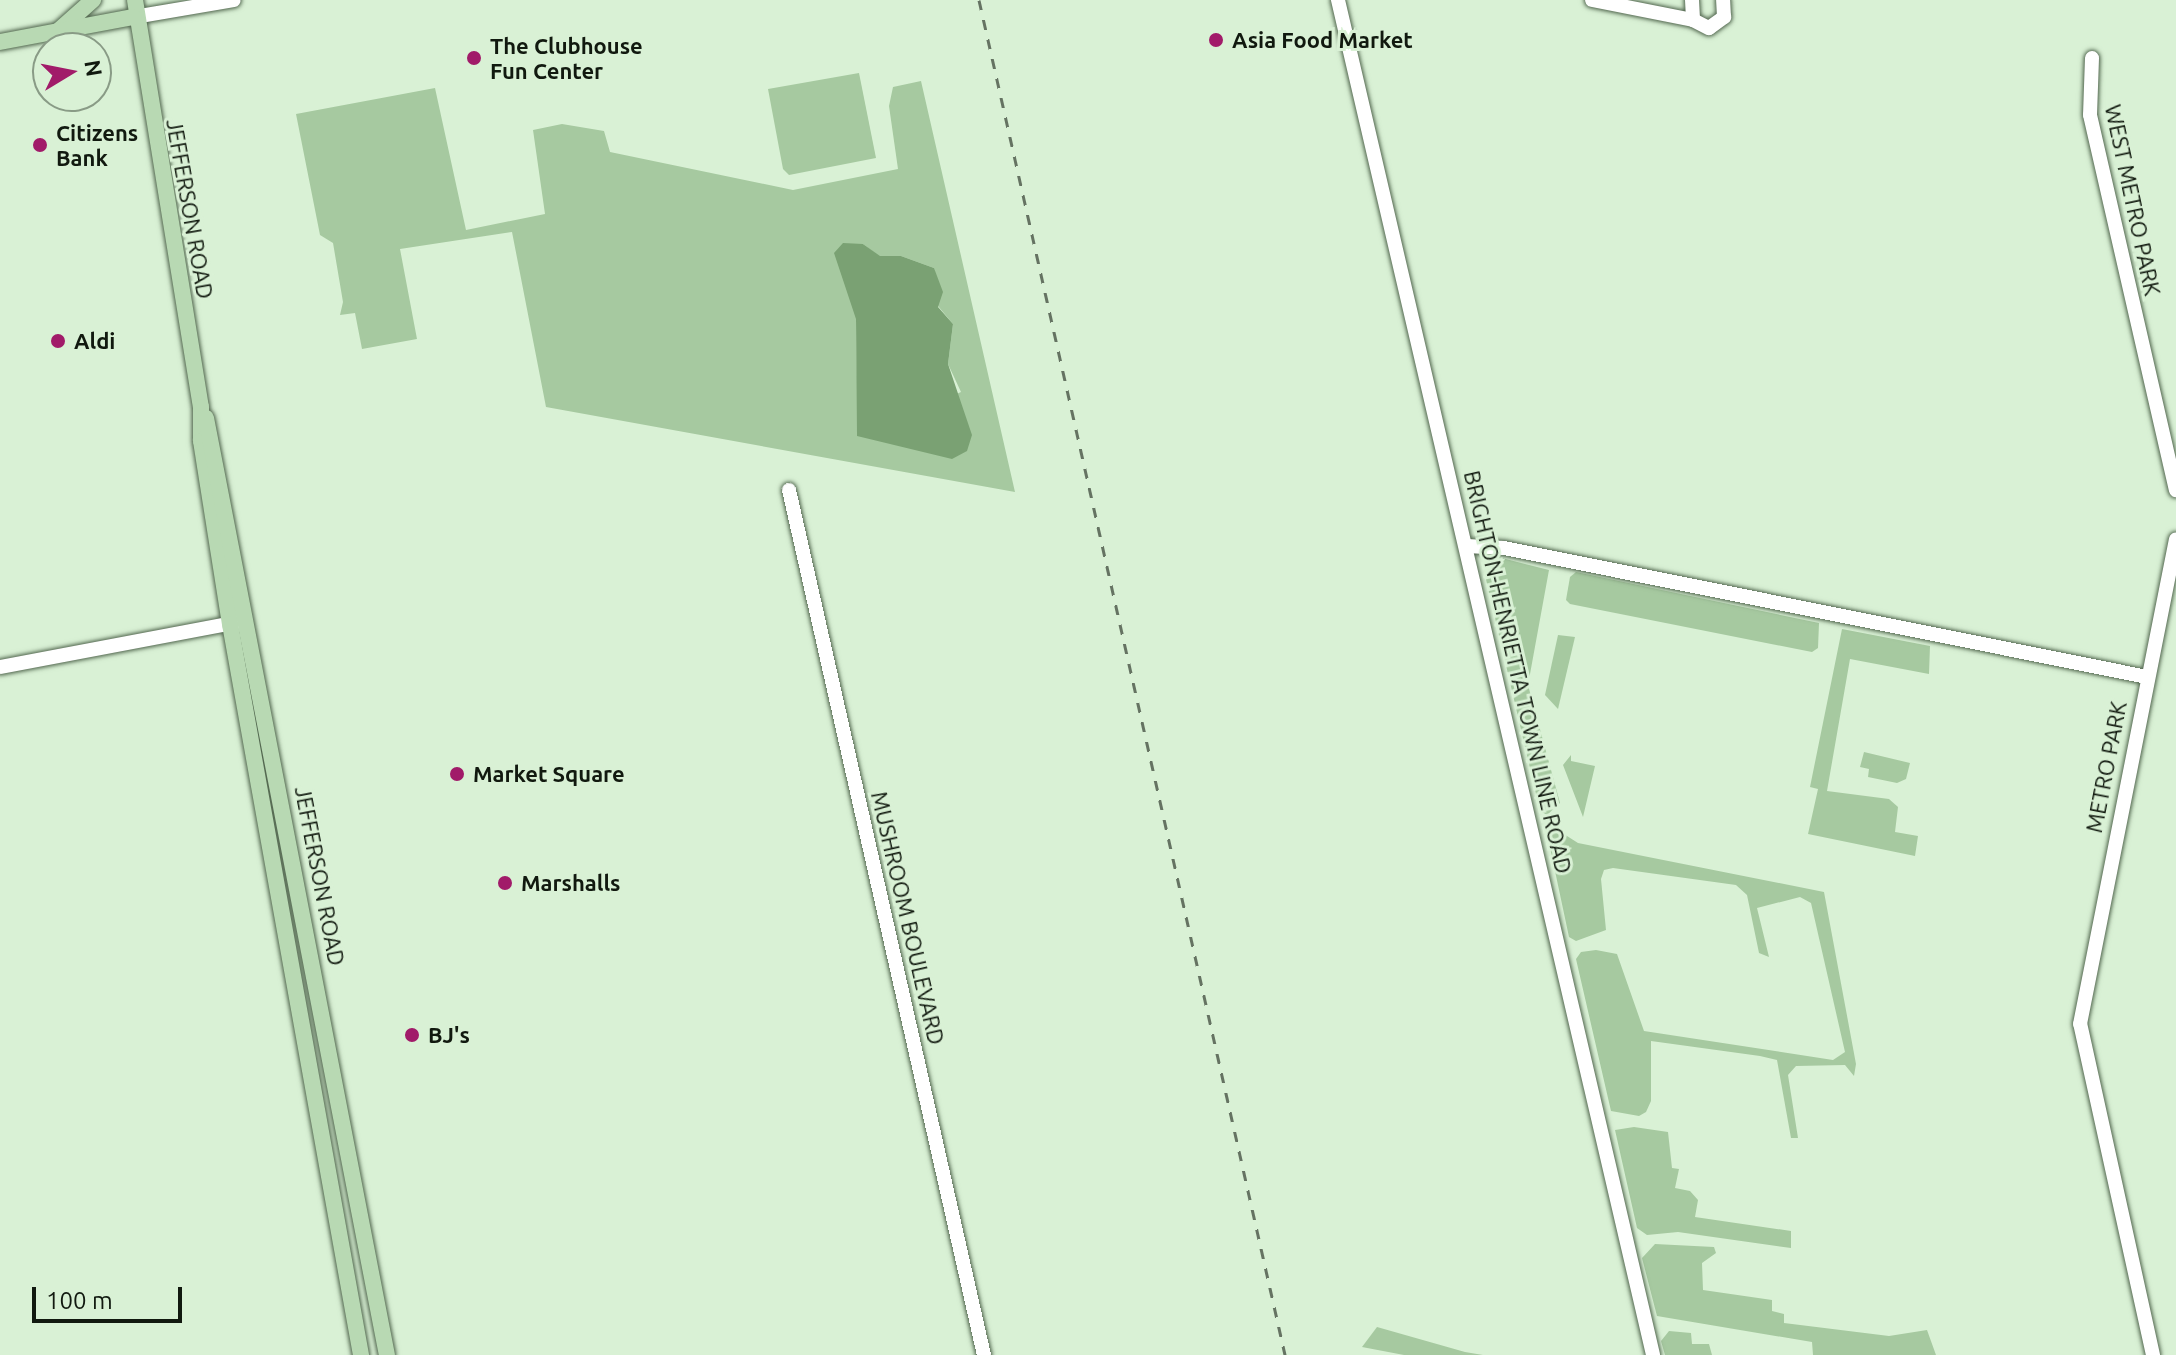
<!DOCTYPE html>
<html>
<head>
<meta charset="utf-8">
<style>
  body { margin:0 }
  #map { position:relative; width:2176px; height:1355px; overflow:hidden; background:#d9f1d5; font-family:Ubuntu,sans-serif }
  div>[style] { position:absolute }
  .green>* { inset:0; background:#a6c9a0 }
  .water>* { inset:0; background:#7aa173 }
  .roads { filter:drop-shadow(0 0 2px #52674f) drop-shadow(0 0 2px #52674f) }
  .minor>* { height:14px; margin:-7px; padding:0 7px; transform-origin:7px; border-radius:7px; background:#fff }
  .major>* { height:16px; margin:-8px; padding:0 8px; transform-origin:8px; border-radius:8px; background:#b8d9b3 }
  .rail>* { height:3px; margin-top:-1.5px; transform-origin:0; background:repeating-linear-gradient(90deg,#657362 0 10px,transparent 0 20px) }
  .dots>* { width:22px; height:22px; translate:-50% -50%; box-sizing:border-box; border:4px solid #d9f1d5; border-radius:50% }
  span { translate:-50% -50%; white-space:nowrap; text-align:center; line-height:1.15; -webkit-text-stroke:6px #d9f1d5; paint-order:stroke }
  .poi-label { font-size:22px; color:#11190f; font-weight:700 }
  .left { translate:0 -50%; text-align:left }
  .street-label { font-size:22px; color:#11190f }
  .north { position:absolute; left:32px; top:32px; width:80px; height:80px; box-sizing:border-box; background:#d9f1d5; border:2px solid #899b86; border-radius:50%; rotate:80deg; font-size:22px; font-weight:700; line-height:32px; text-align:center; color:#11190f }
  .north::after { content:''; display:block; margin:auto; width:28px; height:36px; background:#a11b69; clip-path:polygon(50% 0,100% 100%,50% 72%,0 100%) }
  .scale { position:absolute; left:32px; top:1287px; width:150px; height:36px; box-sizing:border-box; border:4px solid #11190f; border-top:0; padding-left:10px; font-size:24px; line-height:28px; white-space:nowrap; color:#11190f; -webkit-text-stroke:6px #d9f1d5; paint-order:stroke }
</style>
</head>
<body>
<div id="map">
  <div class="green">
    <i style="clip-path:polygon(859px 73px,876px 158px,789px 175px,783px 169px,768px 89px)"></i>
    <i style="clip-path:polygon(evenodd,921px 81px,1015px 492px,546px 407px,512px 232px,400px 249px,417px 339px,362px 349px,355px 313px,340px 315px,343px 302px,333px 243px,320px 235px,296px 114px,435px 88px,466px 230px,545px 214px,533px 130px,562px 124px,604px 131px,610px 152px,793px 190px,898px 169px,889px 106px,893px 87px,921px 81px,863px 244px,880px 257px,901px 256px,934px 268px,938px 306px,953px 324px,948px 364px,961px 392px,858px 436px,856px 319px,863px 244px)"></i>
    <i style="clip-path:polygon(1498px 557px,1549px 570px,1528px 685px,1560px 803px,1547px 815px,1540px 811px,1485px 575px)"></i>
    <i style="clip-path:polygon(1576px 572px,1819px 623px,1818px 648px,1812px 652px,1570px 604px,1566px 600px,1570px 577px)"></i>
    <i style="clip-path:polygon(1842px 629px,1930px 646px,1929px 674px,1850px 659px,1827px 791px,1889px 799px,1898px 807px,1895px 832px,1918px 836px,1915px 856px,1808px 834px,1818px 789px,1810px 787px)"></i>
    <i style="clip-path:polygon(1558px 635px,1575px 637px,1558px 709px,1545px 695px)"></i>
    <i style="clip-path:polygon(1864px 752px,1910px 763px,1906px 779px,1897px 783px,1868px 777px,1869px 769px,1860px 767px)"></i>
    <i style="clip-path:polygon(1571px 755px,1571px 761px,1595px 766px,1583px 817px,1563px 765px)"></i>
    <i style="clip-path:polygon(1556px 829px,1578px 843px,1824px 892px,1856px 1064px,1854px 1076px,1845px 1065px,1796px 1066px,1788px 1075px,1798px 1138px,1791px 1138px,1777px 1060px,1760px 1056px,1651px 1041px,1651px 1101px,1646px 1112px,1639px 1116px,1611px 1111px,1576px 959px,1581px 952px,1596px 950px,1617px 954px,1644px 1031px,1833px 1060px,1845px 1052px,1811px 903px,1800px 897px,1757px 908px,1769px 957px,1759px 953px,1747px 895px,1736px 885px,1613px 868px,1604px 870px,1601px 879px,1606px 930px,1576px 941px,1569px 937px,1548px 838px)"></i>
    <i style="clip-path:polygon(1634px 1127px,1668px 1132px,1672px 1168px,1679px 1169px,1675px 1188px,1690px 1191px,1698px 1200px,1695px 1217px,1791px 1231px,1791px 1248px,1678px 1232px,1647px 1235px,1637px 1228px,1615px 1130px)"></i>
    <i style="clip-path:polygon(1655px 1244px,1714px 1247px,1716px 1253px,1702px 1263px,1703px 1290px,1772px 1300px,1772px 1311px,1784px 1314px,1784px 1323px,1889px 1336px,1927px 1330px,1936px 1355px,1813px 1355px,1812px 1342px,1657px 1316px,1642px 1258px)"></i>
    <i style="clip-path:polygon(1377px 1327px,1465px 1352px,1483px 1355px,1404px 1355px,1362px 1347px)"></i>
    <i style="clip-path:polygon(1669px 1331px,1691px 1333px,1692px 1344px,1709px 1344px,1712px 1355px,1665px 1355px,1661px 1341px)"></i>
  </div>
  <div class="water">
    <i style="clip-path:polygon(843px 243px,863px 244px,880px 256px,901px 256px,934px 268px,943px 292px,938px 307px,953px 324px,948px 364px,972px 435px,967px 451px,952px 459px,857px 436px,856px 319px,834px 253px)"></i>
  </div>
  <div class="roads">
    <div class="minor">
      <i style="left:1338px;top:0;width:1391px;rotate:76.91deg"></i>
      <i style="left:1592px;top:0;width:103px;rotate:11.2deg"></i>
      <i style="left:1692px;top:0;width:20px;rotate:87deg"></i>
      <i style="left:1693px;top:20px;width:18px;rotate:27deg"></i>
      <i style="left:1709px;top:28px;width:19px;rotate:-36deg"></i>
      <i style="left:1724px;top:17px;width:17px;rotate:-93deg"></i>
      <i style="left:134px;top:17px;width:101px;rotate:-9.6deg"></i>
      <i style="left:2092px;top:58px;width:57px;rotate:92deg"></i>
      <i style="left:2090px;top:115px;width:385px;rotate:77.1deg"></i>
      <i style="left:789px;top:490px;width:887px;rotate:77.3deg"></i>
      <i style="left:1467px;top:546px;width:37px;rotate:3deg"></i>
      <i style="left:1504px;top:548px;width:656px;rotate:11.34deg"></i>
      <i style="left:0;top:667px;width:243px;rotate:-10.7deg"></i>
      <i style="left:2153px;top:1355px;width:339px;rotate:-102.4deg"></i>
      <i style="left:2080px;top:1024px;width:494px;rotate:-78.8deg"></i>
    </div>
    <div class="major">
      <i style="left:135px;top:0;width:412px;rotate:80.8deg"></i>
      <i style="left:201px;top:407px;width:34px;rotate:90deg"></i>
      <i style="left:201px;top:441px;width:185px;rotate:81deg"></i>
      <i style="left:230px;top:624px;width:743px;rotate:79.84deg"></i>
      <i style="left:58px;top:31px;width:47px;rotate:-41.5deg"></i>
      <i style="left:0;top:42px;width:136px;rotate:-10.6deg"></i>
      <i style="left:206px;top:418px;width:954px;rotate:79.07deg"></i>
    </div>
  </div>
  <div class="rail">
    <i style="left:979px;top:0;width:1389px;rotate:77.27deg"></i>
  </div>
  <div class="dots">
    <i style="left:1216px;top:40px;background:#a11b69"></i>
    <i style="left:474px;top:58px;background:#a11b69"></i>
    <i style="left:40px;top:145px;background:#a11b69"></i>
    <i style="left:58px;top:341px;background:#a11b69"></i>
    <i style="left:457px;top:774px;background:#a11b69"></i>
    <i style="left:505px;top:883px;background:#a11b69"></i>
    <i style="left:412px;top:1035px;background:#a11b69"></i>
  </div>
  <div class="poi-label">
    <span class="left" style="left:1232px;top:40px">Asia Food Market</span>
    <span class="left" style="left:490px;top:58px">The Clubhouse<br>Fun Center</span>
    <span class="left" style="left:56px;top:145px">Citizens<br>Bank</span>
    <span class="left" style="left:74px;top:341px">Aldi</span>
    <span class="left" style="left:473px;top:774px">Market Square</span>
    <span class="left" style="left:521px;top:883px">Marshalls</span>
    <span class="left" style="left:428px;top:1035px">BJ's</span>
  </div>
  <div class="street-label">
    <span style="left:2133px;top:200px;rotate:78deg">WEST METRO PARK</span>
    <span style="left:190px;top:209px;rotate:80deg">JEFFERSON ROAD</span>
    <span style="left:1518px;top:672px;rotate:77deg">BRIGHTON-HENRIETTA TOWN LINE ROAD</span>
    <span style="left:2106px;top:767px;rotate:-79deg">METRO PARK</span>
    <span style="left:320px;top:876px;rotate:79deg">JEFFERSON ROAD</span>
    <span style="left:908px;top:918px;rotate:77deg">MUSHROOM BOULEVARD</span>
  </div>
  <div class="north">N</div>
  <div class="scale">100 m</div>
</div>
</body>
</html>
